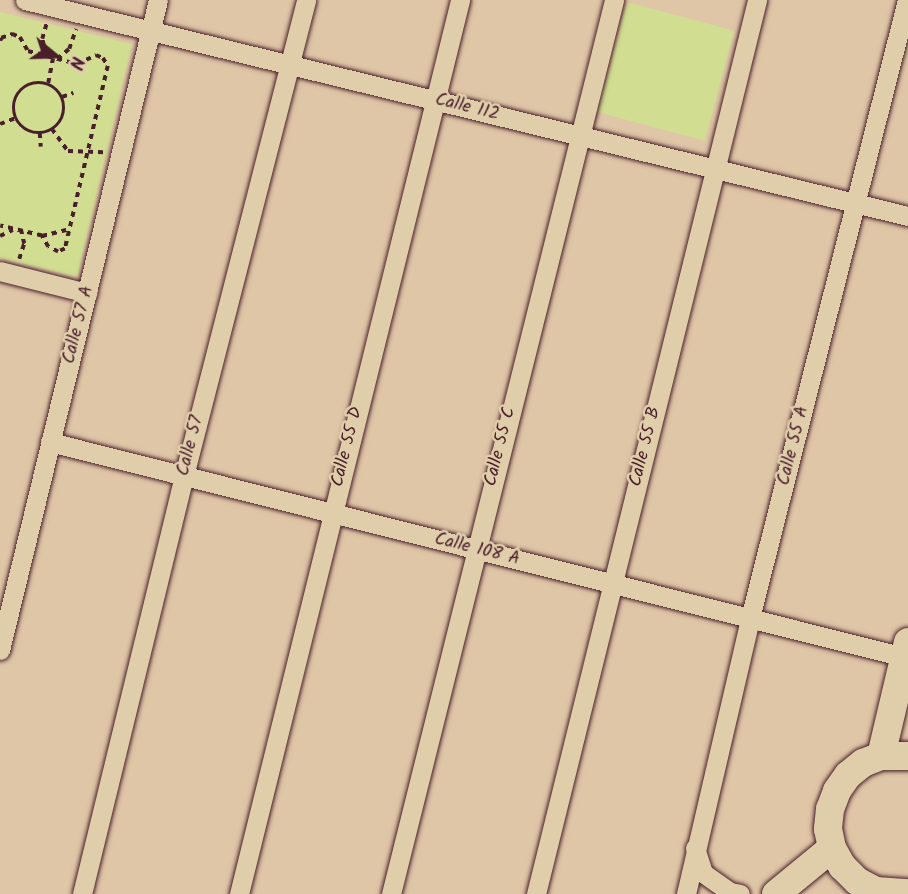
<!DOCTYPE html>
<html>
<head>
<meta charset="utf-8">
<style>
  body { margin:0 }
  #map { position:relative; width:908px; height:894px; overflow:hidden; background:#dfc6a6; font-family:Kalam,sans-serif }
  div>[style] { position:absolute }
  .green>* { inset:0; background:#d1de91; transform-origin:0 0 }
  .path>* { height:3.5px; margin-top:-1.75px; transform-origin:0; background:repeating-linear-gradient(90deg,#4a1f2b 0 5px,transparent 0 10px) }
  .path>.ring { margin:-1.75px; padding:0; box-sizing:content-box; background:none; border:3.5px solid #4a1f2b; border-radius:50% }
  .roads { filter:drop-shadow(0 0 2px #4a1f2b) drop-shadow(0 0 2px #4a1f2b) }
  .minor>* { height:19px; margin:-9.5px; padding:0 9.5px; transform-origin:9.5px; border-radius:9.5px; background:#e0ceab }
  .secondary>* { height:28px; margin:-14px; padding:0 14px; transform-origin:14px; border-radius:14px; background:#e0ceab }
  span { translate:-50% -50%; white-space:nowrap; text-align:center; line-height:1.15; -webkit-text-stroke:5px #e0ceab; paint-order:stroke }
  .street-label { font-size:18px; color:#4a1f2b }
  .north { position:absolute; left:21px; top:21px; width:70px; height:70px; -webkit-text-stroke:5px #e0ceab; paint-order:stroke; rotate:109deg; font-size:19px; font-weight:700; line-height:28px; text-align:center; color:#4a1f2b }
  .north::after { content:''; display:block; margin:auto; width:24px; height:32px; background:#4a1f2b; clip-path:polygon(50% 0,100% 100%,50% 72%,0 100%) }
</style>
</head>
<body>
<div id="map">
  <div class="green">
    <i style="left:627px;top:2px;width:111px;height:114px;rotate:15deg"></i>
    <i style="clip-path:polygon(0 12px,132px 44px,77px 277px,0 258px)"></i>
  </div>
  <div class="path">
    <i style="left:0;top:41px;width:3px;rotate:-72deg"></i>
    <i style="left:1px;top:38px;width:12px;rotate:-20deg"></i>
    <i style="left:12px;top:34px;width:9px;rotate:21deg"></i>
    <i style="left:20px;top:37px;width:16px;rotate:60deg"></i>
    <i style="left:28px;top:51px;width:51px;rotate:14.9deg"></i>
    <i style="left:77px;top:64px;width:21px;rotate:-25deg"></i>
    <i style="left:96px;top:55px;width:8px;rotate:23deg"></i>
    <i style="left:103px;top:58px;width:9px;rotate:58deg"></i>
    <i style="left:108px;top:66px;width:188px;rotate:103.2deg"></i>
    <i style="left:65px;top:249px;width:8px;rotate:157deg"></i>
    <i style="left:58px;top:252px;width:11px;rotate:-153deg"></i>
    <i style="left:48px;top:247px;width:13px;rotate:-119deg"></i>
    <i style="left:42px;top:236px;width:43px;rotate:-166.6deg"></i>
    <i style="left:46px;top:55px;width:16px;rotate:-104deg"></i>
    <i style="left:42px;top:39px;width:18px;rotate:-74deg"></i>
    <i style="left:57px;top:59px;width:16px;rotate:-40deg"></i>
    <i style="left:69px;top:49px;width:21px;rotate:-71deg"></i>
    <i class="ring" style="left:14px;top:83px;width:46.5px;height:46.5px"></i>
    <i style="left:48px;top:83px;width:25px;rotate:-79deg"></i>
    <i style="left:62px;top:97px;width:12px;rotate:-20deg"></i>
    <i style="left:0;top:124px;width:17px;rotate:-21deg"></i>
    <i style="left:52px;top:129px;width:27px;rotate:54deg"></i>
    <i style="left:68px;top:151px;width:36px;rotate:2deg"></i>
    <i style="left:40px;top:133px;width:14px;rotate:86deg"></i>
    <i style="left:0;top:236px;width:14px;rotate:-25deg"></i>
    <i style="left:42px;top:236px;width:29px;rotate:-14deg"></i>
    <i style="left:19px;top:259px;width:16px;rotate:-72deg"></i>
    <i style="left:24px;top:244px;width:13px;rotate:-103deg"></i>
  </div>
  <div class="roads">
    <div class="minor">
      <i style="left:25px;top:0;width:909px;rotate:13.75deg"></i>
      <i style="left:0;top:271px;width:90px;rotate:14.2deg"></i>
      <i style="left:50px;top:442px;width:881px;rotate:14.13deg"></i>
      <i style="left:0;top:650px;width:669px;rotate:-76.34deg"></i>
      <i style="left:695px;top:848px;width:26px;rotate:72deg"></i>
      <i style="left:703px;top:873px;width:33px;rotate:35deg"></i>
      <i style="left:730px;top:892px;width:10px;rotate:11deg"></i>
      <i style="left:82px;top:894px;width:430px;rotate:-76.3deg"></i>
      <i style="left:184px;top:476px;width:491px;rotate:-75.6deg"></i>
      <i style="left:239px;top:894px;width:921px;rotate:-76.11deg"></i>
      <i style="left:391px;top:894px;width:921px;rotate:-75.99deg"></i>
      <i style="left:536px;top:894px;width:921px;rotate:-76.11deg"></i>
      <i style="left:686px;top:894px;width:283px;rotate:-76.9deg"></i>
      <i style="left:750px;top:618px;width:638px;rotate:-75.75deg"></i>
    </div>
    <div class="secondary">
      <i style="left:881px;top:756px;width:117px;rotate:-76.7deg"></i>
      <i style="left:908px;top:756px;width:27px;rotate:180deg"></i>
      <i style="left:881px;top:756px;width:19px;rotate:159deg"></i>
      <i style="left:863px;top:763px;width:19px;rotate:141deg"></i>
      <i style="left:848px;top:775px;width:19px;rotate:125deg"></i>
      <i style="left:837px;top:791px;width:19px;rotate:111deg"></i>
      <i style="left:830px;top:809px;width:20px;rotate:96deg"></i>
      <i style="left:828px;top:829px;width:19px;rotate:78deg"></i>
      <i style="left:832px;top:848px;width:21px;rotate:61deg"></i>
      <i style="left:842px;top:866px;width:21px;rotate:45deg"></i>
      <i style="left:857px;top:881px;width:21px;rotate:28deg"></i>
      <i style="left:876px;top:891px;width:32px;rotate:4deg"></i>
      <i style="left:776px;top:894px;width:72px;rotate:-39.4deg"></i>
    </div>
  </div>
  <div class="street-label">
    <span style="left:467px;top:108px;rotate:14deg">Calle 112</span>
    <span style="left:79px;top:325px;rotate:-76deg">Calle 57 A</span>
    <span style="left:191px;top:446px;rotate:-76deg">Calle 57</span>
    <span style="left:794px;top:446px;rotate:-76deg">Calle 55 A</span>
    <span style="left:348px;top:447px;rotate:-76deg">Calle 55 D</span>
    <span style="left:501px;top:447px;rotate:-76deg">Calle 55 C</span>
    <span style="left:646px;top:447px;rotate:-76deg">Calle 55 B</span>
    <span style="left:477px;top:550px;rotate:14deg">Calle 108 A</span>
  </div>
  <div class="north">N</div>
</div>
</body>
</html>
